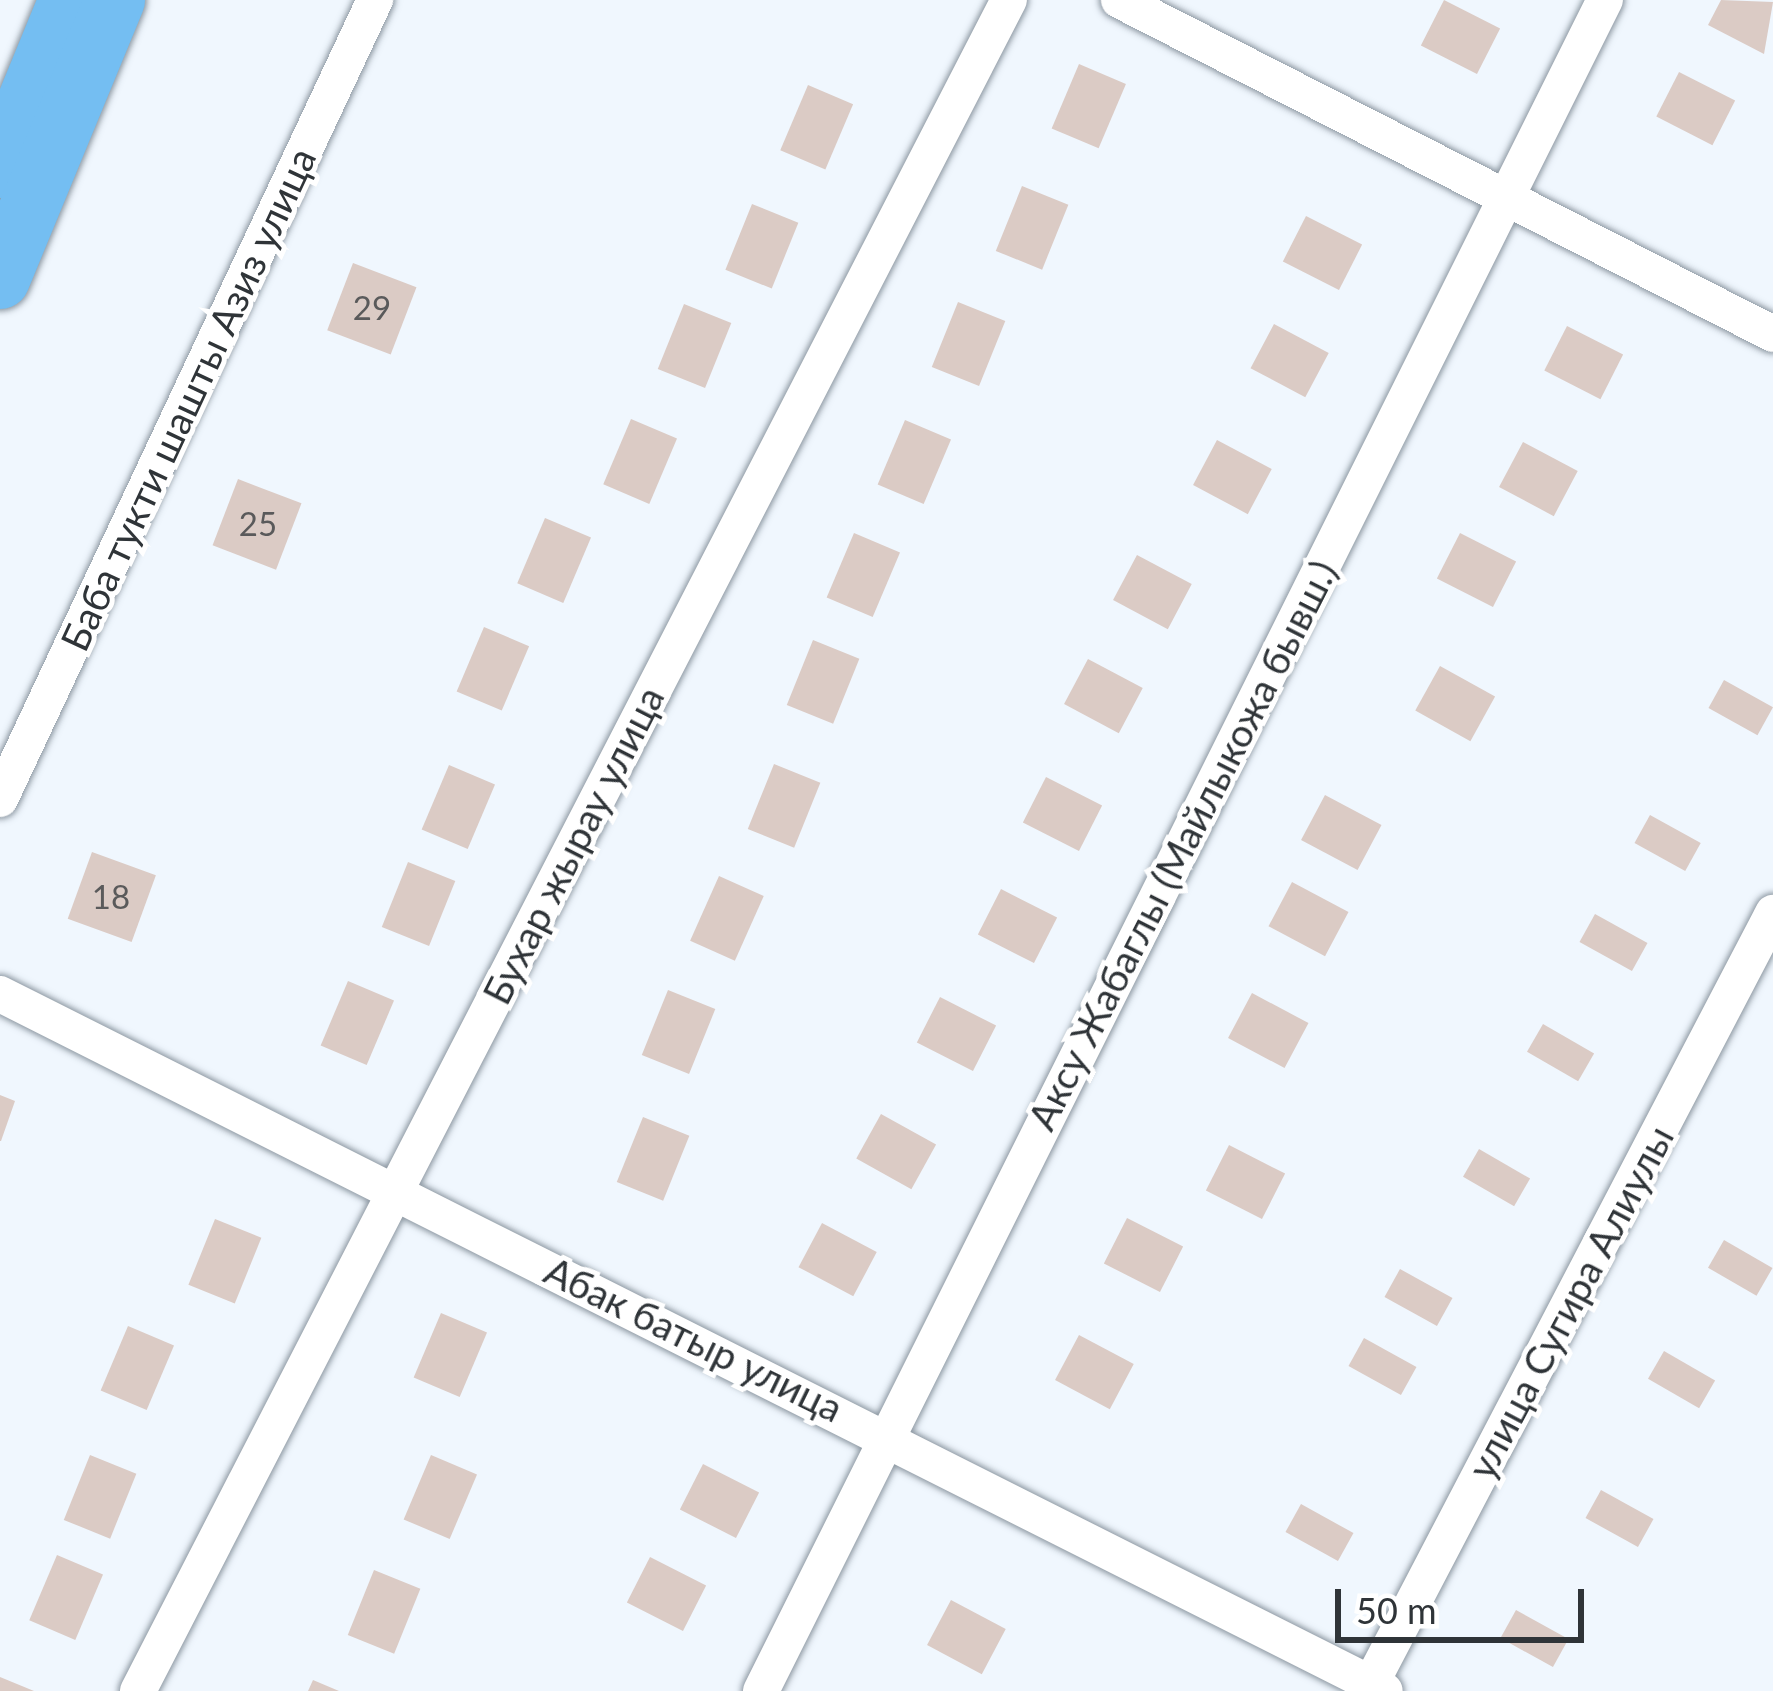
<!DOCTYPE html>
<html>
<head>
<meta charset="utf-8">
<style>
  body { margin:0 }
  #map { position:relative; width:1773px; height:1691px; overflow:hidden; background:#f0f7fe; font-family:Lato,sans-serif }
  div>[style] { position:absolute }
  .building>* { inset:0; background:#dbcbc5; transform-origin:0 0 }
  .roads { filter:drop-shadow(0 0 3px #8d98a2) drop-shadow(0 0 3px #8d98a2) }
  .minor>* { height:36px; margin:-18px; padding:0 18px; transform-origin:18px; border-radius:18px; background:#fff }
  .trunk>* { height:60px; margin:-30px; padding:0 30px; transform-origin:30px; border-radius:30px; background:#74bef2 }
  span { translate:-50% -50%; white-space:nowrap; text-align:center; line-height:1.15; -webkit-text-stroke:10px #fff; paint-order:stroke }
  .number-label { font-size:33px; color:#5a5a5b }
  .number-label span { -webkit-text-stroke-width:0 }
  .street-label { font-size:39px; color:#2f3438 }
  .scale { position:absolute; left:1335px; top:1589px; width:249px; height:54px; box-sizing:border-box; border:6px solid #2f3438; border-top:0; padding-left:15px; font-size:36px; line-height:42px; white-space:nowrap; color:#2f3438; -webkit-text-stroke:9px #fff; paint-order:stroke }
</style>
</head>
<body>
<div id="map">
  <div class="building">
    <i style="left:1444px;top:0;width:63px;height:51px;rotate:27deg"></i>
    <i style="clip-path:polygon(1721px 0,1773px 2px,1764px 54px,1708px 25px)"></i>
    <i style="left:1079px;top:64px;width:51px;height:70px;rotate:23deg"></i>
    <i style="left:1679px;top:72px;width:63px;height:50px;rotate:27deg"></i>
    <i style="left:808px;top:85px;width:49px;height:71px;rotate:23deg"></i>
    <i style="left:1022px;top:186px;width:50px;height:70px;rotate:22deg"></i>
    <i style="left:752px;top:204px;width:50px;height:71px;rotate:22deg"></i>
    <i style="left:1306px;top:216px;width:63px;height:51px;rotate:27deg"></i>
    <i style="left:353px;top:263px;width:68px;height:72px;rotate:21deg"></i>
    <i style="left:958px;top:302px;width:51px;height:70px;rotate:22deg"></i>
    <i style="left:684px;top:304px;width:51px;height:70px;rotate:22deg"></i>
    <i style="left:1274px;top:324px;width:62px;height:50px;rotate:28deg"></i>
    <i style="left:1567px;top:326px;width:63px;height:50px;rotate:27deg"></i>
    <i style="left:631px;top:419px;width:50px;height:71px;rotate:23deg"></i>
    <i style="left:905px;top:420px;width:50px;height:70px;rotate:23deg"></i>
    <i style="left:1217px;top:440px;width:62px;height:51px;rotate:28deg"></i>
    <i style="left:1523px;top:442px;width:62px;height:51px;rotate:28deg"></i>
    <i style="left:238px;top:479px;width:68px;height:71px;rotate:21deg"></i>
    <i style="left:545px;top:518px;width:50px;height:71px;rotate:23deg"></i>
    <i style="left:854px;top:533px;width:50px;height:70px;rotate:23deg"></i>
    <i style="left:1460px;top:533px;width:63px;height:51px;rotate:27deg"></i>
    <i style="left:1137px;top:555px;width:62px;height:51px;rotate:28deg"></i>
    <i style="left:484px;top:627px;width:49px;height:70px;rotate:23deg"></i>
    <i style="left:813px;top:640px;width:50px;height:70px;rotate:22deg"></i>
    <i style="left:1088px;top:659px;width:62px;height:51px;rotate:28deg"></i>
    <i style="left:1440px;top:666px;width:63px;height:51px;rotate:29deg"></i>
    <i style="left:1724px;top:680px;width:56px;height:32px;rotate:29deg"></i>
    <i style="left:774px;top:764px;width:50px;height:70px;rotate:22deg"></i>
    <i style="left:449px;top:765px;width:50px;height:70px;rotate:23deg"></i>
    <i style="left:1046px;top:777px;width:63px;height:51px;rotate:27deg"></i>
    <i style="left:1325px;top:795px;width:64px;height:51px;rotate:28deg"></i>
    <i style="left:1650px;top:815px;width:58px;height:32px;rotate:29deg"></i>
    <i style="left:92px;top:852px;width:68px;height:71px;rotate:20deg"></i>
    <i style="left:408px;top:862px;width:51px;height:70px;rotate:22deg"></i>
    <i style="left:719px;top:876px;width:49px;height:71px;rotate:24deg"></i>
    <i style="left:1292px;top:882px;width:64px;height:50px;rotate:28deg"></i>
    <i style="left:1001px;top:889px;width:63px;height:51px;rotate:27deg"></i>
    <i style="left:1595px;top:914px;width:60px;height:32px;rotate:29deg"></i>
    <i style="left:348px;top:981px;width:50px;height:70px;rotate:23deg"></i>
    <i style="left:668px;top:990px;width:51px;height:70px;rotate:22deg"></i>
    <i style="left:1252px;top:993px;width:64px;height:51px;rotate:28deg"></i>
    <i style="left:940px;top:997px;width:63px;height:51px;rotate:27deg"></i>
    <i style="left:1543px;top:1024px;width:59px;height:32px;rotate:30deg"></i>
    <i style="clip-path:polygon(0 1095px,15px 1101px,1px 1141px,0 1141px)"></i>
    <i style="left:881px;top:1114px;width:63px;height:51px;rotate:29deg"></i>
    <i style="left:643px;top:1117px;width:50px;height:70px;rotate:22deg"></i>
    <i style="left:1229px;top:1145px;width:63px;height:51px;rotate:27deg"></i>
    <i style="left:1479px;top:1149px;width:59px;height:32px;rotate:30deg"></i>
    <i style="left:1127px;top:1218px;width:63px;height:51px;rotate:27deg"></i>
    <i style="left:215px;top:1219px;width:50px;height:71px;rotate:22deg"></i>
    <i style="left:822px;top:1223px;width:62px;height:50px;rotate:28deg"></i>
    <i style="left:1724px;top:1240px;width:56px;height:32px;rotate:30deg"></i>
    <i style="left:1400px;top:1269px;width:60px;height:32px;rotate:29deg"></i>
    <i style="left:441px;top:1313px;width:50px;height:70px;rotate:23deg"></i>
    <i style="left:128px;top:1326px;width:50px;height:70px;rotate:23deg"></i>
    <i style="left:1079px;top:1335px;width:62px;height:51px;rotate:28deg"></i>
    <i style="left:1364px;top:1338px;width:60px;height:32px;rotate:29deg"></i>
    <i style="left:1664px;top:1351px;width:59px;height:32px;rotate:30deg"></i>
    <i style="left:90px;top:1455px;width:50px;height:70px;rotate:22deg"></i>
    <i style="left:431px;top:1455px;width:50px;height:70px;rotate:23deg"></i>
    <i style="left:703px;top:1464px;width:63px;height:51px;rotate:27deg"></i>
    <i style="left:1601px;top:1490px;width:60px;height:32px;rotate:29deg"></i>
    <i style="left:1301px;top:1504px;width:60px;height:32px;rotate:29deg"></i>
    <i style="left:57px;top:1555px;width:50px;height:71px;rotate:23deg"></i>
    <i style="left:650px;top:1557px;width:63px;height:51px;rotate:27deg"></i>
    <i style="left:374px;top:1570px;width:50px;height:70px;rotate:22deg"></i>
    <i style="left:951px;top:1600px;width:62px;height:51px;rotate:28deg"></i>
    <i style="left:1516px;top:1610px;width:60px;height:32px;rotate:29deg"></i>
    <i style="clip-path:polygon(0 1677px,34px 1691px,0 1691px)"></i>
    <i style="clip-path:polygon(313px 1680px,339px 1691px,308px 1691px)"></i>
  </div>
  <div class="roads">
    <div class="minor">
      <i style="left:1119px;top:0;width:734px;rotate:27.05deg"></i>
      <i style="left:0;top:799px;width:883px;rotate:-64.86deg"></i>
      <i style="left:0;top:994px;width:1550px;rotate:26.71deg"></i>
      <i style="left:138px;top:1691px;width:1902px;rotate:-62.75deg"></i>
      <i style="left:761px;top:1691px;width:1890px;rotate:-63.48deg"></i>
      <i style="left:1367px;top:1691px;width:878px;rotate:-62.44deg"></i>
    </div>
    <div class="trunk">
      <i style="left:0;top:168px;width:182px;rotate:-67.7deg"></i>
      <i style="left:0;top:279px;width:302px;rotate:-67.6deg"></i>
    </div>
  </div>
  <div class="number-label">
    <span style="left:372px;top:308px">29</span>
    <span style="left:258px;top:524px">25</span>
    <span style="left:111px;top:897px">18</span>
  </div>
  <div class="street-label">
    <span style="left:188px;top:399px;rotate:-65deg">Баба тукти шашты Азиз улица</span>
    <span style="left:573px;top:845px;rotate:-63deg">Бухар жырау улица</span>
    <span style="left:1182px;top:845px;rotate:-63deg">Аксу Жабаглы (Майлыкожа бывш.)</span>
    <span style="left:1570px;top:1302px;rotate:-62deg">улица Сугира Алиулы</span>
    <span style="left:694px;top:1339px;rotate:26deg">Абак батыр улица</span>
  </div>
  <div class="scale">50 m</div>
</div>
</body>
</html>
